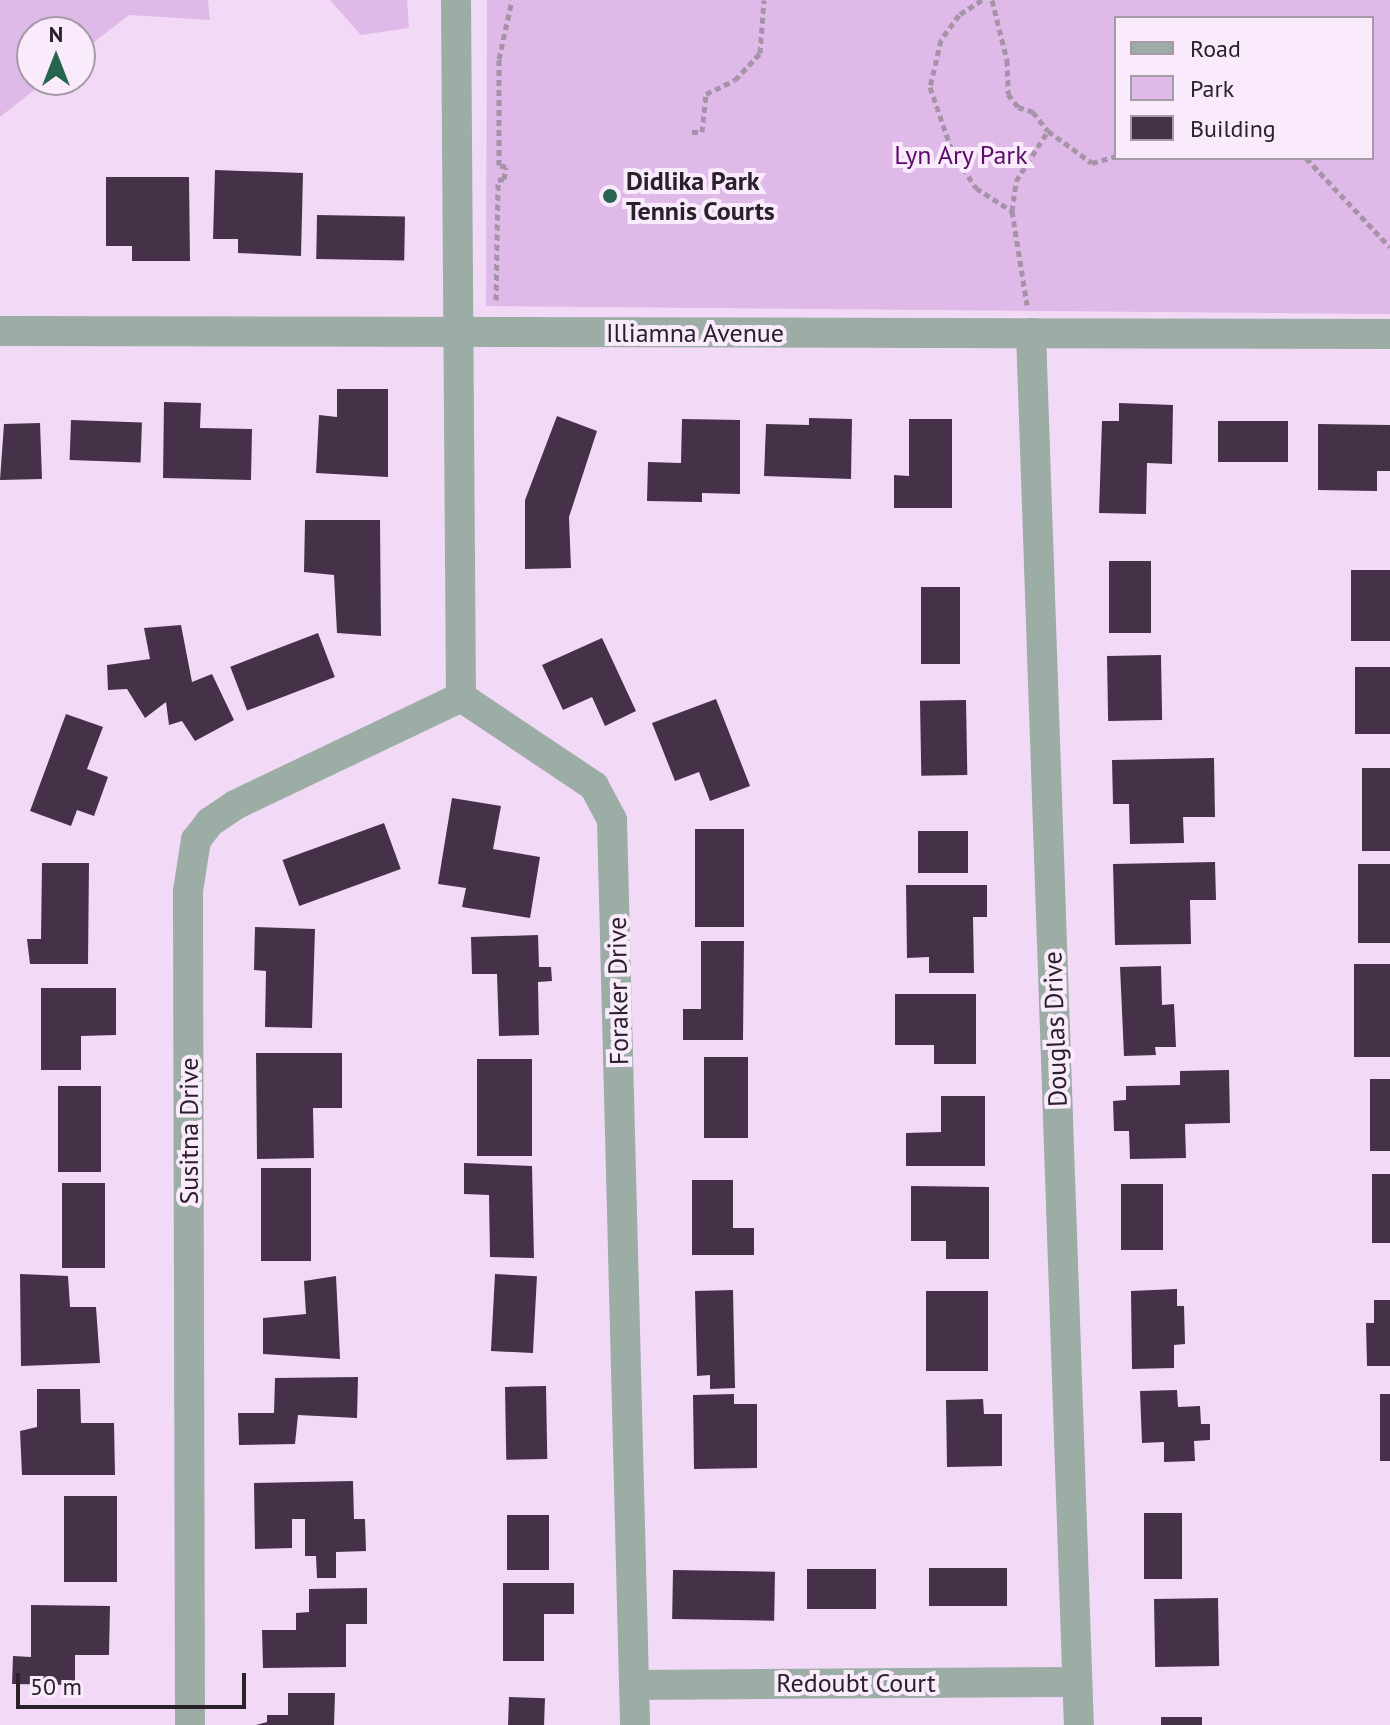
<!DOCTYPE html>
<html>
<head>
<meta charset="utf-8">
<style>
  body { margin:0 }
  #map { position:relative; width:1390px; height:1725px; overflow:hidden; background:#f2daf7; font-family:"PT Sans",sans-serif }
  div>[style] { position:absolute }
  .green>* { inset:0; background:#dfb9e7 }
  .building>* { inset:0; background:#453249; transform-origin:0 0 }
  .path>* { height:5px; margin-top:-2.5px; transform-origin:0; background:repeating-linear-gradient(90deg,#a593a8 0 6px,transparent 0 10px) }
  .minor>* { height:30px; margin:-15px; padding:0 15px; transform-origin:15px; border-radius:15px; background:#9cada6 }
  .dots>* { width:22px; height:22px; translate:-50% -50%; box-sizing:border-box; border:4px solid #faebfc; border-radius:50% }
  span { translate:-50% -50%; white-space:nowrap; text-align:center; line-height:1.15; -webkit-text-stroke:8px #faebfc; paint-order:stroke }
  .park-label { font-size:26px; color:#5b0c69 }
  .poi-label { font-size:26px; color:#29202a; font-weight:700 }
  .left { translate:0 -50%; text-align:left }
  .street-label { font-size:26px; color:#29202a }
  .legend { position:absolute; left:1114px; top:16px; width:260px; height:144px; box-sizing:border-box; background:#faebfc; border:2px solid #a69aa8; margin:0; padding:10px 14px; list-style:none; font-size:24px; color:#29202a }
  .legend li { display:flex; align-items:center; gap:16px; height:40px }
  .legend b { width:40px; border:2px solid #a69aa8 }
  .north { position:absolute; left:16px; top:16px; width:80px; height:80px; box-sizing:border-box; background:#faebfc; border:2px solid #a69aa8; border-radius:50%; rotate:0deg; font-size:22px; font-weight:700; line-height:32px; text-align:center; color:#29202a }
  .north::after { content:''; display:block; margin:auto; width:28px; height:36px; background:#276551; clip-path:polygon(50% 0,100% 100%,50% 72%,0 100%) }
  .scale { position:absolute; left:16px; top:1673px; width:230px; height:36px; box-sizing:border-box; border:4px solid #29202a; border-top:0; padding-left:10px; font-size:24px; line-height:28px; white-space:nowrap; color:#29202a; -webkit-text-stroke:6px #faebfc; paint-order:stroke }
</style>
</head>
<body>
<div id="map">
  <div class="green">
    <i style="clip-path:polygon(0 0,208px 0,210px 20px,129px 15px,80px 53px,80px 32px,32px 32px,32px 80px,47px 80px,0 117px)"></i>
    <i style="clip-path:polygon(330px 0,407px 0,409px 28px,361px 35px)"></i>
    <i style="clip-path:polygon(evenodd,487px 0,1390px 0,1390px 314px,486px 306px,487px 0,1116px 18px,1372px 18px,1372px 158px,1116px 158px,1116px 18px)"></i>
  </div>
  <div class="building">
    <i style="clip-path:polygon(215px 170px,303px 173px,301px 256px,238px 253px,238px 239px,213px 239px)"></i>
    <i style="clip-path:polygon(106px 177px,189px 177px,190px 261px,132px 261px,132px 246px,106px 246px)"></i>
    <i style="left:317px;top:215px;width:88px;height:44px;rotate:1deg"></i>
    <i style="clip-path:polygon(337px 389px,388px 389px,388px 477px,316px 473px,319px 415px,337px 417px)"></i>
    <i style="clip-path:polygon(164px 402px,201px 403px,200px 428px,252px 429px,251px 480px,163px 478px)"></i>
    <i style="clip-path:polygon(1119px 403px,1173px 405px,1172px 464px,1147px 463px,1146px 514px,1099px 513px,1102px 421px,1119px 421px)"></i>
    <i style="clip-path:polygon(557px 416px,597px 431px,569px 517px,571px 568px,525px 569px,525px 500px)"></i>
    <i style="clip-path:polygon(809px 418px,852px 419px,851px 479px,764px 476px,766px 424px,809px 425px)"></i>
    <i style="clip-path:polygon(682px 419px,740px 420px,740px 494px,702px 493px,702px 502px,647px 501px,648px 462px,681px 463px)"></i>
    <i style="clip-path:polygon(909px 419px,952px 419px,952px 508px,894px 508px,894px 475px,909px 476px)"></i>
    <i style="left:71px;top:420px;width:71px;height:40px;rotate:2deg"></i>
    <i style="left:1218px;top:421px;width:70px;height:41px"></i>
    <i style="clip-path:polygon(40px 423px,42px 479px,0 480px,4px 424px)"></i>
    <i style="clip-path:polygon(1318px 424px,1390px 425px,1390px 471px,1377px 471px,1377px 491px,1318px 490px)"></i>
    <i style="clip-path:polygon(305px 520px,380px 520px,381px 636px,337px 633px,334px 575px,304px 572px)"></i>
    <i style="left:1109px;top:561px;width:42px;height:72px"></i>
    <i style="left:1351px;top:570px;width:39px;height:71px"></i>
    <i style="left:921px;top:587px;width:39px;height:77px"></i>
    <i style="clip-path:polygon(181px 625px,192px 682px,212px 674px,234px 720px,195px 741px,182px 721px,169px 725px,166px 702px,145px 718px,127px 689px,108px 690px,107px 665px,150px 659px,144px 628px)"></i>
    <i style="left:318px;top:633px;width:47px;height:94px;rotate:69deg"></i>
    <i style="clip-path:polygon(602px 638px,636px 711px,605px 726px,592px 697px,563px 710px,542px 665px)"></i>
    <i style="left:1161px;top:655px;width:65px;height:54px;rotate:89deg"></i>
    <i style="left:1355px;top:667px;width:35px;height:67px"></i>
    <i style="clip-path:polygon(716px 699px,750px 786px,710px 801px,699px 772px,675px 781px,652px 723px)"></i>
    <i style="left:966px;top:700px;width:75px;height:46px;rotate:89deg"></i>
    <i style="clip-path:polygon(66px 714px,103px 727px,87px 769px,108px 777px,94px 816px,77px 810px,71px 826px,30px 811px)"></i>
    <i style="clip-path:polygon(1214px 758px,1215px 817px,1183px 817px,1184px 843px,1130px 844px,1129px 804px,1113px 804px,1112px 760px)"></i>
    <i style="left:1362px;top:768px;width:28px;height:83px"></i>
    <i style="clip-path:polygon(452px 798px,501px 806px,493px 849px,540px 857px,530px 918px,462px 907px,466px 888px,438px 884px)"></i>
    <i style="left:384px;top:823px;width:49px;height:108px;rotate:70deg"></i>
    <i style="left:695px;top:829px;width:49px;height:98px"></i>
    <i style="left:918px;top:831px;width:50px;height:42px"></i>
    <i style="clip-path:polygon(1215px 862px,1216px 900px,1190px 900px,1191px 944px,1115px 945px,1113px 864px)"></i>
    <i style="clip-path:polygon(42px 863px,89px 863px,88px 964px,30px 964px,27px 939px,41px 939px)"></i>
    <i style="left:1390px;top:864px;width:79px;height:32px;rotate:90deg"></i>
    <i style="clip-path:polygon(906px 885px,987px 885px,987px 917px,973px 917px,974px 973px,929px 973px,929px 957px,907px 958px)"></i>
    <i style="clip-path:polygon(255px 927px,315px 929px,312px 1028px,265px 1027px,266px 971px,254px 970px)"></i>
    <i style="clip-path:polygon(538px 935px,539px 967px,551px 967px,552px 981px,538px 982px,539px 1035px,499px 1036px,497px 974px,472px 974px,471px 937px)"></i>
    <i style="clip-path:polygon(701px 941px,744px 941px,743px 1040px,683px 1040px,683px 1009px,701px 1009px)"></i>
    <i style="left:1390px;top:964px;width:93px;height:36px;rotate:90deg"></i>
    <i style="clip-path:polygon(1161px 966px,1162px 1005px,1174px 1004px,1176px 1047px,1155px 1047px,1156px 1055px,1124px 1056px,1120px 967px)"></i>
    <i style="clip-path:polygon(41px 988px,116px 988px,116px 1035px,81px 1036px,81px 1070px,41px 1070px)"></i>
    <i style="clip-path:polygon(895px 994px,976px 994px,976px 1064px,934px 1064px,934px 1045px,895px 1045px)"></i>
    <i style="clip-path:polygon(256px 1053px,342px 1053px,342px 1108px,313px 1108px,314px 1158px,257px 1159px)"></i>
    <i style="left:704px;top:1057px;width:44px;height:81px"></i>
    <i style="left:532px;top:1059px;width:97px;height:55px;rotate:90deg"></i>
    <i style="clip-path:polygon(1229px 1070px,1230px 1123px,1185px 1124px,1186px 1158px,1130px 1159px,1129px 1131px,1114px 1131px,1113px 1101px,1126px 1100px,1126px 1086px,1180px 1085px,1180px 1071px)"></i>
    <i style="left:1370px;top:1079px;width:20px;height:72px"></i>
    <i style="left:58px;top:1086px;width:43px;height:86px"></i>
    <i style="clip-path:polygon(941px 1096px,985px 1096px,985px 1166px,906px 1166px,906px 1133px,941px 1132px)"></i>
    <i style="clip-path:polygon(464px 1163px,532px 1166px,534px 1258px,490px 1257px,489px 1195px,464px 1194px)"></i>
    <i style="left:261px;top:1168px;width:50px;height:93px"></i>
    <i style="left:1372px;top:1174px;width:18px;height:69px"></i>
    <i style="clip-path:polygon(692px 1180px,733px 1180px,733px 1228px,754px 1228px,754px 1255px,692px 1255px)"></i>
    <i style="left:62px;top:1183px;width:43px;height:85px"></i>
    <i style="left:1121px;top:1184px;width:42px;height:66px"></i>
    <i style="clip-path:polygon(911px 1186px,989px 1187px,989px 1259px,946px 1259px,946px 1241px,911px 1241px)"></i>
    <i style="clip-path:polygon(20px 1274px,68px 1276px,70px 1307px,96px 1307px,100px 1363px,21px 1366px)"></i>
    <i style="left:495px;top:1274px;width:42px;height:77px;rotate:3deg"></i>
    <i style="clip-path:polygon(336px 1276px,340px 1359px,263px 1354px,263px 1318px,306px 1314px,304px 1281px)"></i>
    <i style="clip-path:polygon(1177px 1289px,1177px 1306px,1184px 1306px,1185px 1344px,1174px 1345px,1174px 1368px,1132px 1369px,1131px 1291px)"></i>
    <i style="clip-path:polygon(733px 1290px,735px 1388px,710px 1389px,710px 1375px,697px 1376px,695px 1291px)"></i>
    <i style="left:988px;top:1291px;width:80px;height:62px;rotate:90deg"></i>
    <i style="clip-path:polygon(1374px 1300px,1390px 1300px,1390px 1366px,1367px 1366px,1366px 1323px,1374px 1323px)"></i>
    <i style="clip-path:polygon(358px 1377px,357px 1418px,298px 1415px,295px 1444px,239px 1445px,238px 1413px,274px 1413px,275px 1378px)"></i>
    <i style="left:546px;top:1386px;width:73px;height:41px;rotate:89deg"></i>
    <i style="clip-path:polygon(37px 1389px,80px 1389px,81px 1423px,114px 1423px,115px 1475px,22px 1475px,20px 1431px,37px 1427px)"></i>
    <i style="clip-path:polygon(1177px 1390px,1178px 1407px,1200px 1406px,1201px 1424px,1210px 1424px,1210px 1440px,1194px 1441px,1195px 1461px,1164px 1462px,1164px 1442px,1142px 1443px,1140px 1391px)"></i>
    <i style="clip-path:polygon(734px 1394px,734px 1404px,757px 1404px,757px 1468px,694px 1469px,693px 1395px)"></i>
    <i style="left:1380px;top:1394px;width:10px;height:67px"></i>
    <i style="clip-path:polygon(983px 1399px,984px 1414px,1002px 1414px,1002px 1466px,947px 1467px,946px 1400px)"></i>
    <i style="clip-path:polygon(353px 1481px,354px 1519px,365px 1519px,366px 1551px,336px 1552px,336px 1578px,317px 1578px,316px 1556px,305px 1556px,305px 1519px,292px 1519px,292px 1548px,255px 1549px,254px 1483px)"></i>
    <i style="left:64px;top:1496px;width:53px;height:86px"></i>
    <i style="left:1144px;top:1513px;width:38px;height:66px"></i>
    <i style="left:507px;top:1515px;width:42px;height:55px"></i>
    <i style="left:1007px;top:1568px;width:38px;height:78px;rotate:90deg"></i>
    <i style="left:807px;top:1569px;width:69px;height:40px"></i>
    <i style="left:673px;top:1570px;width:102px;height:49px;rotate:1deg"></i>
    <i style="clip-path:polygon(503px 1583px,574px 1583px,574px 1614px,544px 1614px,544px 1661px,503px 1661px)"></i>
    <i style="clip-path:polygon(367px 1588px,367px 1624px,346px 1624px,346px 1667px,263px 1668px,262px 1630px,296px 1630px,296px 1613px,309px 1612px,309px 1589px)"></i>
    <i style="left:1218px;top:1598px;width:68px;height:64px;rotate:89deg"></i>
    <i style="clip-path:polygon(31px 1605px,110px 1606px,109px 1655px,75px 1655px,75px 1685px,12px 1684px,13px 1656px,31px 1657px)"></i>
    <i style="clip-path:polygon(288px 1693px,335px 1693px,334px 1725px,256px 1725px,267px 1722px,267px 1715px,288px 1715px)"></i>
    <i style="left:509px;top:1697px;width:36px;height:28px;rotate:2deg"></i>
    <i style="left:1161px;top:1717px;width:41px;height:8px"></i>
  </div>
  <div class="path">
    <i style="left:982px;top:0;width:27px;rotate:147deg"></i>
    <i style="left:959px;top:15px;width:31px;rotate:126deg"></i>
    <i style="left:941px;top:40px;width:48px;rotate:103.2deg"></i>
    <i style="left:930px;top:87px;width:68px;rotate:71deg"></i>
    <i style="left:952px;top:151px;width:44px;rotate:57deg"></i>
    <i style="left:976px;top:188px;width:43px;rotate:32.6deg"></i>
    <i style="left:1012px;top:211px;width:95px;rotate:80.9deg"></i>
    <i style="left:992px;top:0;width:62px;rotate:76deg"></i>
    <i style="left:1007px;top:60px;width:34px;rotate:88deg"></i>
    <i style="left:1008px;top:94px;width:16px;rotate:52deg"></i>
    <i style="left:1018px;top:107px;width:16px;rotate:18deg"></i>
    <i style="left:1033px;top:112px;width:24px;rotate:52deg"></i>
    <i style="left:1048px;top:131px;width:54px;rotate:36deg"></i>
    <i style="left:1092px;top:163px;width:25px;rotate:-16deg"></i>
    <i style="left:692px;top:132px;width:10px"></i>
    <i style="left:702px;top:132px;width:38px;rotate:-84deg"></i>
    <i style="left:706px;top:94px;width:32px;rotate:-26deg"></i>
    <i style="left:735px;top:80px;width:37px;rotate:-47deg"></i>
    <i style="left:760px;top:53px;width:53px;rotate:-85.7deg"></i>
    <i style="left:1306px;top:158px;width:122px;rotate:46.7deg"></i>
    <i style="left:1012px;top:211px;width:30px;rotate:-82deg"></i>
    <i style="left:1016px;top:181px;width:59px;rotate:-57.4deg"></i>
    <i style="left:496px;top:300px;width:120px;rotate:-89deg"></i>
    <i style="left:498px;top:180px;width:6px;rotate:-9deg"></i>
    <i style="left:504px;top:179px;width:12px;rotate:-81deg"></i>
    <i style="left:506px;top:167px;width:7px;rotate:-164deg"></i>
    <i style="left:499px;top:165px;width:106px;rotate:-90deg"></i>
    <i style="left:499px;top:59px;width:60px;rotate:-77.6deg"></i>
  </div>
  <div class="minor">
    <i style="left:456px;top:0;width:697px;rotate:89.59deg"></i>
    <i style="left:0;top:331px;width:1390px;rotate:0.12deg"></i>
    <i style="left:1031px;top:333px;width:1393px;rotate:88.03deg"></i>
    <i style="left:461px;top:697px;width:160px;rotate:33.8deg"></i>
    <i style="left:594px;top:786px;width:38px;rotate:62deg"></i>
    <i style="left:612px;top:820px;width:905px;rotate:88.54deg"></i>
    <i style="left:634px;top:1685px;width:443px;rotate:-0.4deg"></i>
    <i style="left:190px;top:1725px;width:834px;rotate:-90.14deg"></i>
    <i style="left:188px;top:891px;width:52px;rotate:-81.1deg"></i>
    <i style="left:196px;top:840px;width:23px;rotate:-52deg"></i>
    <i style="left:210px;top:822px;width:30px;rotate:-34deg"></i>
    <i style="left:235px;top:805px;width:250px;rotate:-25.5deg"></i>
  </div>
  <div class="dots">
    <i style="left:610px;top:196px;background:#276551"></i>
  </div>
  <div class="park-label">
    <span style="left:961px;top:155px">Lyn Ary Park</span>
  </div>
  <div class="poi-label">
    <span class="left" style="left:626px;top:196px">Didlika Park<br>Tennis Courts</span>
  </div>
  <div class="street-label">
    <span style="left:695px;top:333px">Illiamna Avenue</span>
    <span style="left:618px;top:991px;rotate:-91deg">Foraker Drive</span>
    <span style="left:1055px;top:1029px;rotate:-92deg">Douglas Drive</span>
    <span style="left:189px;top:1131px;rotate:-90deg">Susitna Drive</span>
    <span style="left:856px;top:1683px">Redoubt Court</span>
  </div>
  <ul class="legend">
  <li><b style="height:10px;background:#9cada6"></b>Road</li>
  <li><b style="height:22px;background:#dfb9e7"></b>Park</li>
  <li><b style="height:22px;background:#453249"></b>Building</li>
  </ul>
  <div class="north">N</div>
  <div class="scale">50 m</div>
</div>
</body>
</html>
